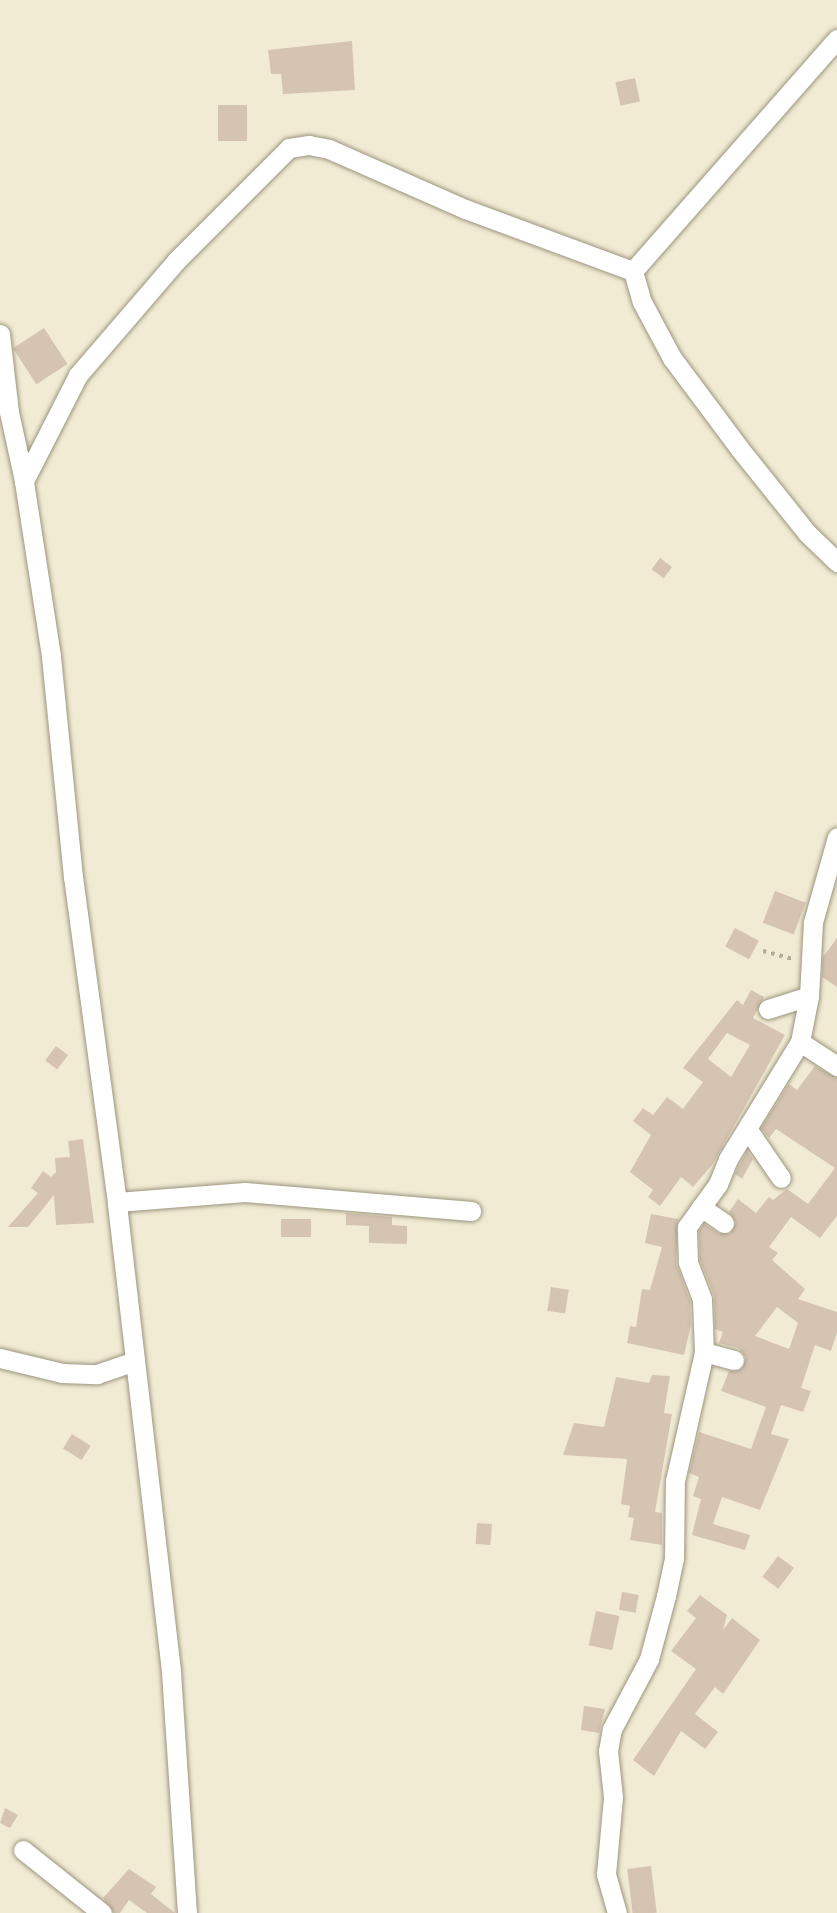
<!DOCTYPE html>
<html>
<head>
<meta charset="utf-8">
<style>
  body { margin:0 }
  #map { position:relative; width:837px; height:1913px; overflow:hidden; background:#f2ebd4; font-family:Literata,serif }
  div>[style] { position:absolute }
  .building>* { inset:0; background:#d6c4b2; transform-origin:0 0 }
  .path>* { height:3.5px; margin-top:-1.75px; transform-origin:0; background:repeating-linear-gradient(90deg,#b1ab99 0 3.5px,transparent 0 8.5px) }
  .roads { filter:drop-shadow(0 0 2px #9b957f) drop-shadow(0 0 2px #9b957f) }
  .minor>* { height:19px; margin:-9.5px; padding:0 9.5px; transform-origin:9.5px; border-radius:9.5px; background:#fff }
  span { translate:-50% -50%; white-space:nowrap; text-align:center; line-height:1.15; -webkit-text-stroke:7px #fff; paint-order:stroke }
</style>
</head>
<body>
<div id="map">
  <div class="building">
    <i style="clip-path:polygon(352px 41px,355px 90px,283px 94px,281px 74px,271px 74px,268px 50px)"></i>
    <i style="left:635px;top:78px;width:24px;height:20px;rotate:78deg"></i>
    <i style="left:218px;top:105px;width:29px;height:36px"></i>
    <i style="left:44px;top:328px;width:43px;height:37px;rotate:57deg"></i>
    <i style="left:660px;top:558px;width:15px;height:14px;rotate:37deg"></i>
    <i style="left:775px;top:891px;width:33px;height:34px;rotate:21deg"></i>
    <i style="left:735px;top:928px;width:27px;height:21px;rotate:28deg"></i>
    <i style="clip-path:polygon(837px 938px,837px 987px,822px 977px,823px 957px)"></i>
    <i style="clip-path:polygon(evenodd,751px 990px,764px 997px,753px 1018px,785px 1035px,712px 1165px,693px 1187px,681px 1177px,660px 1206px,648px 1197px,653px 1190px,630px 1172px,651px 1135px,633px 1121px,643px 1108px,653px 1115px,667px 1097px,683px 1109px,703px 1082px,683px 1068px,737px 1000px,743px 1005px,751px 990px,727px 1033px,750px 1045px,731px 1077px,708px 1059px,727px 1033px)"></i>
    <i style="left:56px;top:1046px;width:15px;height:18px;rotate:37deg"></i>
    <i style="clip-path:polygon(evenodd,815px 1066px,837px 1078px,837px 1216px,820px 1238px,791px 1217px,769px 1247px,778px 1253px,772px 1260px,805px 1289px,798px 1299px,837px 1312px,837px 1332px,831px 1351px,815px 1345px,801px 1388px,811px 1391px,803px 1412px,781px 1405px,771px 1434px,789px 1439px,760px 1510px,722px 1497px,713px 1524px,750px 1535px,745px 1550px,692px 1535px,701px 1499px,693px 1496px,699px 1477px,689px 1473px,699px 1432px,751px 1449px,766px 1407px,721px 1391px,729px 1371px,742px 1369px,746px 1357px,738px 1348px,719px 1343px,723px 1332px,715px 1329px,714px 1295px,700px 1260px,699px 1231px,704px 1224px,718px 1233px,730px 1234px,736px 1223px,729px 1212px,738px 1199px,756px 1213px,769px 1197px,773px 1200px,787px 1189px,808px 1204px,835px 1168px,776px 1129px,769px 1138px,761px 1128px,789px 1084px,797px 1090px,815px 1066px,777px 1307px,798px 1323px,789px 1349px,755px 1336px,777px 1307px)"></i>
    <i style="clip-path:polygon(83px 1139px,94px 1223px,56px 1225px,54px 1195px,28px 1227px,8px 1227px,38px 1193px,31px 1188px,43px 1171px,51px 1177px,56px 1172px,55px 1158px,70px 1157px,68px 1141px)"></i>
    <i style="clip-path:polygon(747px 1151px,753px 1159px,742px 1179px,735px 1174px)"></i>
    <i style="clip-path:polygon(346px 1213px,392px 1217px,392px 1225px,407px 1226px,407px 1244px,369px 1243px,369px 1226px,346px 1225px)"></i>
    <i style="clip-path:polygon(651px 1214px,678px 1219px,676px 1263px,690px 1301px,691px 1325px,684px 1355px,627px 1343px,630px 1326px,636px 1327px,642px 1289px,650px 1290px,662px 1247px,645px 1243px)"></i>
    <i style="left:281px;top:1219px;width:30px;height:18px"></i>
    <i style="left:551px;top:1287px;width:18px;height:24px;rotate:9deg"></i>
    <i style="clip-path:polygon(652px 1375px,670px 1376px,664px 1413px,672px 1414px,655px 1512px,662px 1513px,662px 1545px,630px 1540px,634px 1518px,628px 1517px,630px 1506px,621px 1504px,627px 1459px,563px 1455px,574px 1423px,604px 1427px,616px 1377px,649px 1383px)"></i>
    <i style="left:72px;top:1434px;width:22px;height:17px;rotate:32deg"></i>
    <i style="left:477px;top:1523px;width:15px;height:21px;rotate:4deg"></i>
    <i style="left:778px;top:1556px;width:20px;height:26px;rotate:37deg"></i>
    <i style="left:622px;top:1592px;width:17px;height:18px;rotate:10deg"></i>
    <i style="clip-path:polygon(700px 1595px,727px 1615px,723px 1630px,732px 1618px,760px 1640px,723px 1694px,715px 1687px,695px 1714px,718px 1732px,705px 1749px,681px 1731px,654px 1776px,633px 1760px,696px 1669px,671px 1651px,696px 1618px,687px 1611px)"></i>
    <i style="left:596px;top:1611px;width:24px;height:35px;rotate:12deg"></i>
    <i style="clip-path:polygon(584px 1706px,605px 1709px,599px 1733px,581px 1730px)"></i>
    <i style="clip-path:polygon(5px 1808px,18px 1815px,10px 1828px,0 1823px)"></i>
    <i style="left:651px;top:1866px;width:47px;height:24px;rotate:83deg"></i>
    <i style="clip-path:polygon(129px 1869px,156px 1887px,151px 1894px,175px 1913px,147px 1913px,129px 1900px,120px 1913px,114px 1913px,103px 1898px)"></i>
  </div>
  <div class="path">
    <i style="left:763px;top:951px;width:30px;rotate:15deg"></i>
  </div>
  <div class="roads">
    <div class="minor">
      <i style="left:633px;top:271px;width:32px;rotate:74deg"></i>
      <i style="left:642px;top:302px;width:64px;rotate:61.8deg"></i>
      <i style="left:672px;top:358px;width:112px;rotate:53.3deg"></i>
      <i style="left:739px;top:448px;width:109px;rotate:51.3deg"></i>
      <i style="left:807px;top:533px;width:42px;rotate:44deg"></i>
      <i style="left:0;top:334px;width:79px;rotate:83.4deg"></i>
      <i style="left:9px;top:412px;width:71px;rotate:77.7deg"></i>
      <i style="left:768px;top:1009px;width:43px;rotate:-17.6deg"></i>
      <i style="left:800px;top:1042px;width:44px;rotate:33deg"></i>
      <i style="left:748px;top:1130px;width:58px;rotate:55.5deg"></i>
      <i style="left:117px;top:1202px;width:128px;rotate:-4.5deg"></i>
      <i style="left:245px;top:1192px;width:227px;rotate:4.8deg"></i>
      <i style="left:701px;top:1207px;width:28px;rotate:35deg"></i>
      <i style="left:704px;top:1352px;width:31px;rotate:15deg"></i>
      <i style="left:0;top:1358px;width:64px;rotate:13.6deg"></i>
      <i style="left:62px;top:1373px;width:35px;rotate:2deg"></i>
      <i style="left:97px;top:1374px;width:40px;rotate:-18.9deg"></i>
      <i style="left:23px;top:1850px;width:101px;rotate:38.6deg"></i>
      <i style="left:187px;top:1913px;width:243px;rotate:-93.8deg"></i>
      <i style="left:171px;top:1671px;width:472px;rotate:-96.6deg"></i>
      <i style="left:117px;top:1202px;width:328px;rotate:-97.7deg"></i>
      <i style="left:73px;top:877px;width:222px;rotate:-95.7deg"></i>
      <i style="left:51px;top:656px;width:177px;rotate:-98.8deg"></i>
      <i style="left:24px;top:481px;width:119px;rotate:-63deg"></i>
      <i style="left:78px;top:375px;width:150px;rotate:-49.3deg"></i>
      <i style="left:176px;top:261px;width:160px;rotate:-45deg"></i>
      <i style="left:289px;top:148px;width:20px;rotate:-9deg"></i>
      <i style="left:309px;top:145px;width:20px;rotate:11deg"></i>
      <i style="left:329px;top:149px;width:149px;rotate:23.8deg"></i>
      <i style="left:465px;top:209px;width:179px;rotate:20.3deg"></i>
      <i style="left:633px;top:271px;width:309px;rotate:-48.7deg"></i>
      <i style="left:617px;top:1913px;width:41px;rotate:-105.8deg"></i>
      <i style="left:606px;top:1874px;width:77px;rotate:-84.8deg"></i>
      <i style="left:613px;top:1797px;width:46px;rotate:-96.2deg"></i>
      <i style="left:608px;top:1751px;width:22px;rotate:-80deg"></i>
      <i style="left:612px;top:1729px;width:79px;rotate:-62.1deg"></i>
      <i style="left:649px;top:1659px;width:65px;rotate:-74.9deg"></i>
      <i style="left:666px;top:1596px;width:39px;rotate:-78deg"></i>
      <i style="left:674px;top:1558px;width:77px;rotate:-89.3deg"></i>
      <i style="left:675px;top:1481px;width:132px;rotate:-77.3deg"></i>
      <i style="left:704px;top:1352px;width:53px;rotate:-92.2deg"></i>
      <i style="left:702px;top:1299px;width:40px;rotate:-111deg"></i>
      <i style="left:688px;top:1262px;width:35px;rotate:-92deg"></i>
      <i style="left:687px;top:1227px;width:53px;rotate:-54.2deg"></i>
      <i style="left:718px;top:1184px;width:27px;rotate:-68deg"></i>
      <i style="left:728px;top:1159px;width:137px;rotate:-58.4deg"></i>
      <i style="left:800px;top:1042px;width:47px;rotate:-78.9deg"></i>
      <i style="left:809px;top:996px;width:74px;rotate:-86.9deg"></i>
      <i style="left:813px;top:922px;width:88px;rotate:-74.2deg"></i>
    </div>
  </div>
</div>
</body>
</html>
